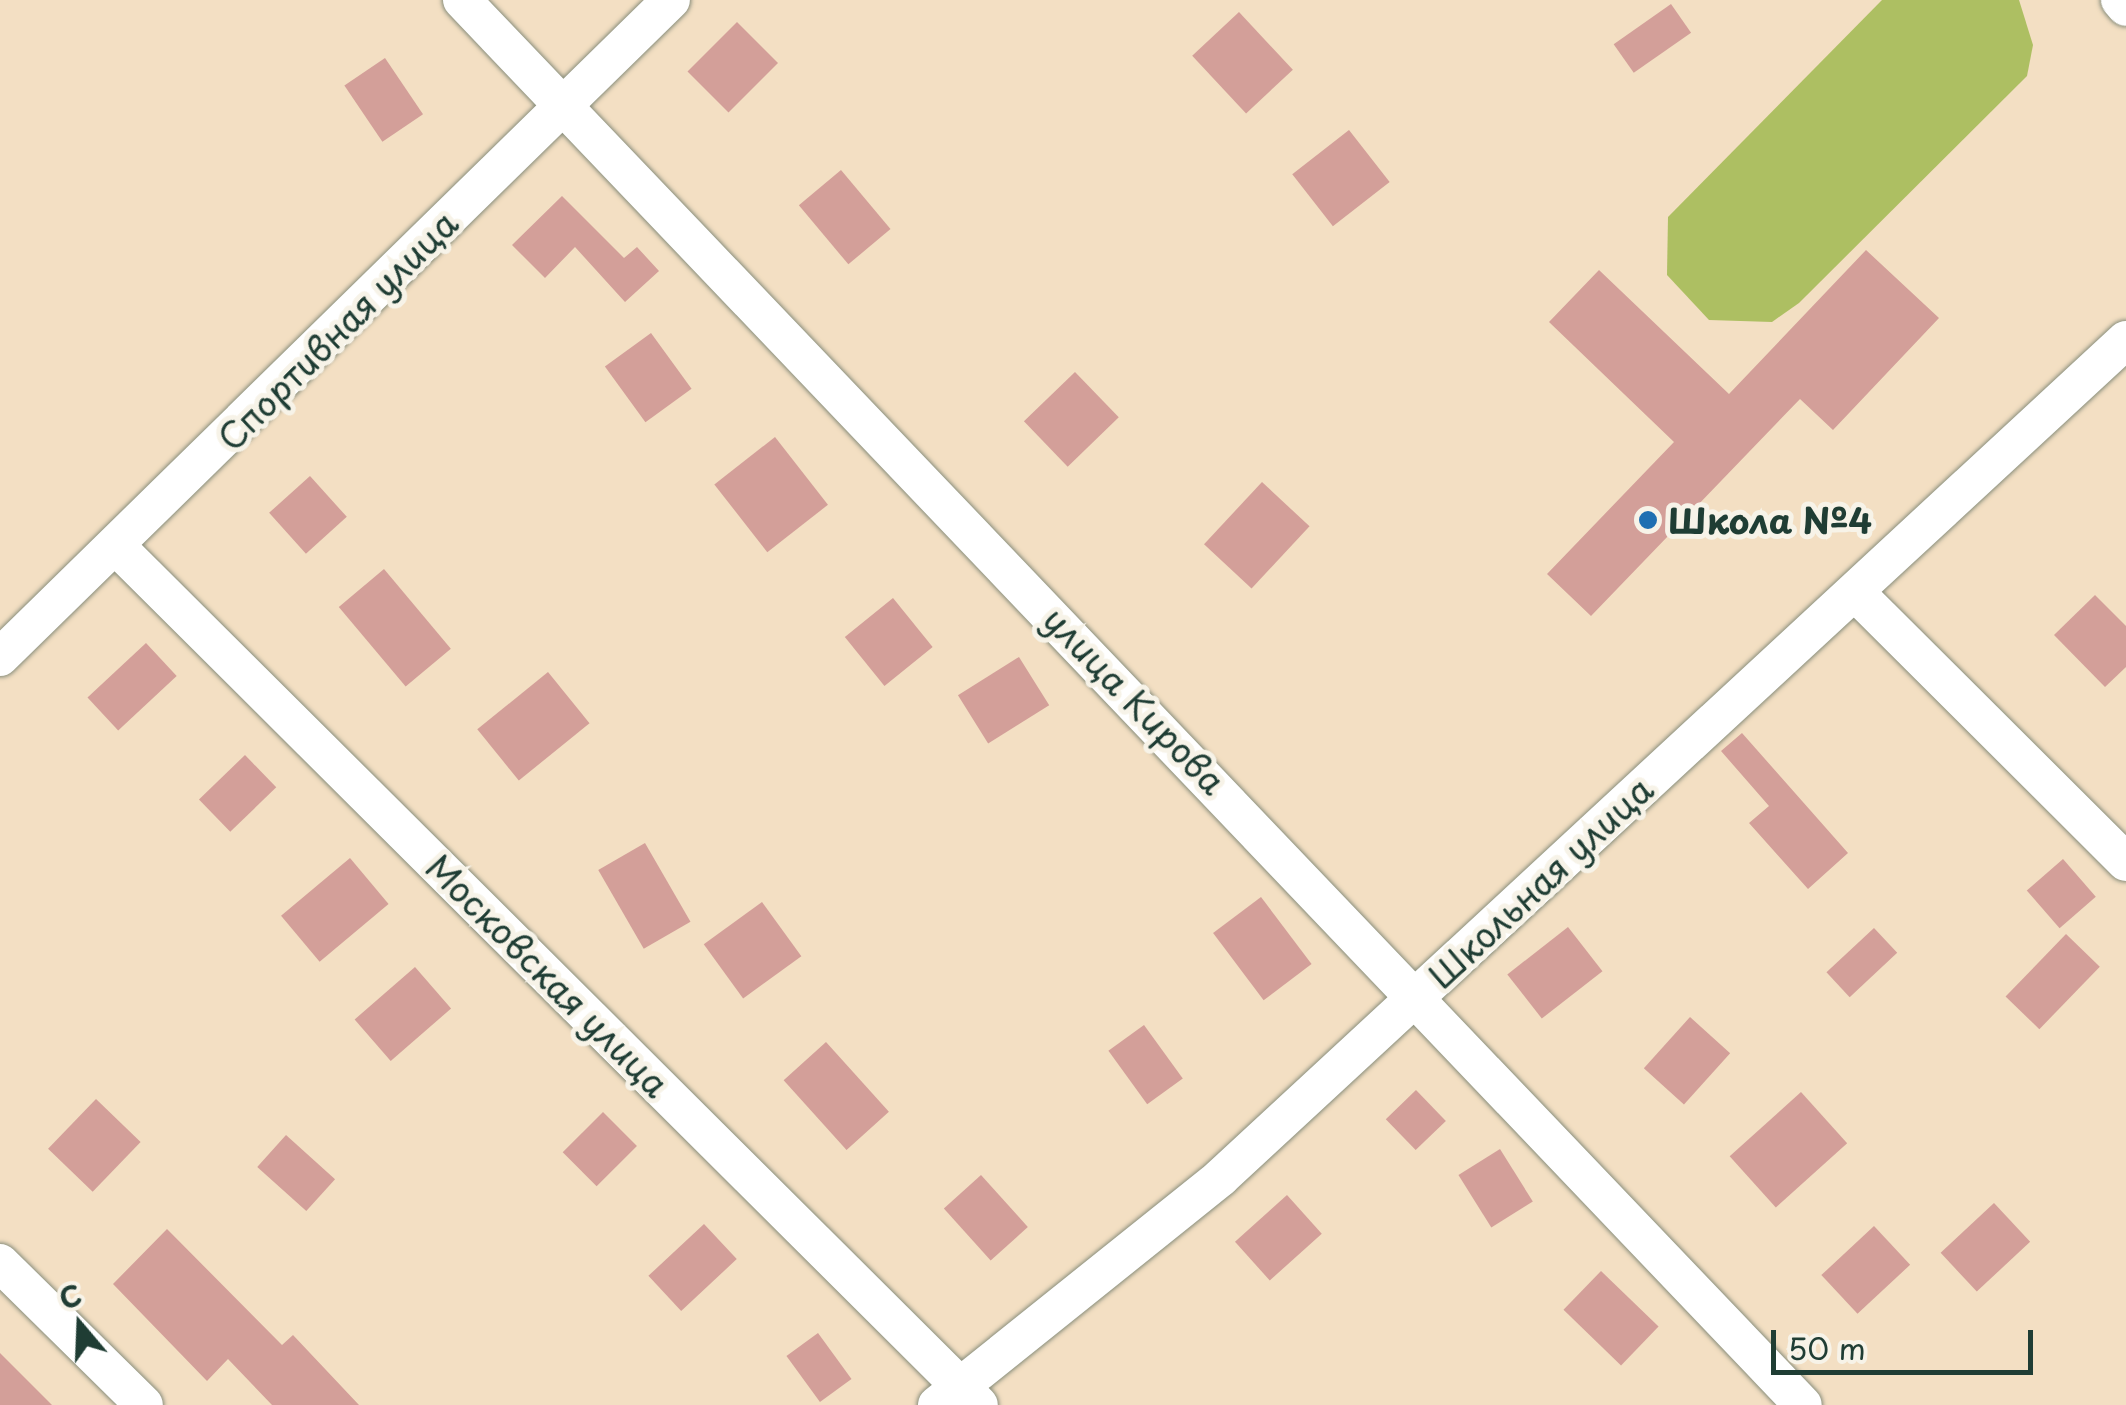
<!DOCTYPE html>
<html>
<head>
<meta charset="utf-8">
<style>
  body { margin:0 }
  #map { position:relative; width:2126px; height:1405px; overflow:hidden; background:#f3dfc3; font-family:"Playpen Sans",sans-serif }
  div>[style] { position:absolute }
  .green>* { inset:0; background:#adbf62 }
  .building>* { inset:0; background:#d39f99; transform-origin:0 0 }
  .roads { filter:drop-shadow(0 0 2px #898e7c) drop-shadow(0 0 2px #898e7c) }
  .street>* { height:38px; margin:-19px; padding:0 19px; transform-origin:19px; border-radius:19px; background:#fff }
  .dots>* { width:28px; height:28px; translate:-50% -50%; box-sizing:border-box; border:5px solid #f7f3e8; border-radius:50% }
  span { translate:-50% -50%; white-space:nowrap; text-align:center; line-height:1.15; -webkit-text-stroke:10px #f7f3e8; paint-order:stroke }
  .street-label { font-size:35px; color:#1f3d34 }
  .poi-label { font-size:35px; color:#1f3d34; font-weight:700 }
  .left { translate:0 -50%; text-align:left }
  .north { position:absolute; left:30px; top:1275px; width:100px; height:100px; -webkit-text-stroke:8px #f7f3e8; paint-order:stroke; rotate:341deg; font-size:28px; font-weight:700; line-height:40px; text-align:center; color:#1f3d34 }
  .north::after { content:''; display:block; margin:auto; width:35px; height:45px; background:#1f3d34; clip-path:polygon(50% 0,100% 100%,50% 72%,0 100%) }
  .scale { position:absolute; left:1771px; top:1330px; width:262px; height:45px; box-sizing:border-box; border:5px solid #1f3d34; border-top:0; padding-left:12px; font-size:30px; line-height:35px; white-space:nowrap; color:#1f3d34; -webkit-text-stroke:8px #f7f3e8; paint-order:stroke }
</style>
</head>
<body>
<div id="map">
  <div class="green">
    <i style="clip-path:polygon(1882px 0,2019px 0,2033px 45px,2027px 76px,1799px 303px,1772px 322px,1709px 320px,1667px 275px,1668px 217px)"></i>
  </div>
  <div class="building">
    <i style="left:1671px;top:4px;width:35px;height:70px;rotate:55deg"></i>
    <i style="left:1239px;top:12px;width:79px;height:64px;rotate:47deg"></i>
    <i style="left:737px;top:22px;width:58px;height:70px;rotate:45deg"></i>
    <i style="left:385px;top:58px;width:68px;height:49px;rotate:56deg"></i>
    <i style="left:1349px;top:130px;width:66px;height:72px;rotate:52deg"></i>
    <i style="left:841px;top:170px;width:77px;height:55px;rotate:50deg"></i>
    <i style="clip-path:polygon(562px 196px,624px 258px,637px 247px,659px 271px,625px 302px,575px 247px,545px 278px,512px 245px)"></i>
    <i style="clip-path:polygon(1866px 250px,1939px 318px,1833px 430px,1800px 399px,1591px 616px,1547px 574px,1674px 442px,1549px 322px,1599px 270px,1729px 394px)"></i>
    <i style="left:651px;top:333px;width:69px;height:57px;rotate:54deg"></i>
    <i style="left:1075px;top:372px;width:63px;height:71px;rotate:46deg"></i>
    <i style="left:775px;top:437px;width:86px;height:77px;rotate:52deg"></i>
    <i style="left:310px;top:476px;width:55px;height:55px;rotate:48deg"></i>
    <i style="left:1262px;top:482px;width:65px;height:85px;rotate:43deg"></i>
    <i style="left:384px;top:569px;width:104px;height:59px;rotate:50deg"></i>
    <i style="clip-path:polygon(2095px 595px,2126px 626px,2126px 667px,2105px 687px,2054px 635px)"></i>
    <i style="left:893px;top:598px;width:63px;height:62px;rotate:51deg"></i>
    <i style="left:146px;top:643px;width:45px;height:80px;rotate:47deg"></i>
    <i style="left:1019px;top:657px;width:57px;height:72px;rotate:58deg"></i>
    <i style="left:548px;top:672px;width:66px;height:91px;rotate:51deg"></i>
    <i style="clip-path:polygon(1742px 733px,1848px 853px,1808px 889px,1749px 823px,1769px 806px,1721px 751px)"></i>
    <i style="left:245px;top:755px;width:45px;height:64px;rotate:46deg"></i>
    <i style="left:645px;top:843px;width:91px;height:54px;rotate:60deg"></i>
    <i style="left:350px;top:858px;width:60px;height:90px;rotate:50deg"></i>
    <i style="left:2063px;top:859px;width:50px;height:48px;rotate:49deg"></i>
    <i style="left:1261px;top:897px;width:84px;height:60px;rotate:53deg"></i>
    <i style="left:762px;top:902px;width:67px;height:72px;rotate:54deg"></i>
    <i style="left:1568px;top:927px;width:56px;height:77px;rotate:52deg"></i>
    <i style="left:1874px;top:928px;width:34px;height:65px;rotate:47deg"></i>
    <i style="left:2066px;top:934px;width:47px;height:87px;rotate:44deg"></i>
    <i style="left:415px;top:967px;width:55px;height:80px;rotate:49deg"></i>
    <i style="left:1690px;top:1017px;width:54px;height:69px;rotate:42deg"></i>
    <i style="left:1144px;top:1025px;width:66px;height:44px;rotate:54deg"></i>
    <i style="left:826px;top:1042px;width:94px;height:57px;rotate:48deg"></i>
    <i style="left:1416px;top:1090px;width:43px;height:42px;rotate:46deg"></i>
    <i style="left:1801px;top:1092px;width:69px;height:96px;rotate:48deg"></i>
    <i style="left:96px;top:1099px;width:62px;height:69px;rotate:44deg"></i>
    <i style="left:603px;top:1112px;width:48px;height:57px;rotate:45deg"></i>
    <i style="left:286px;top:1135px;width:66px;height:43px;rotate:42deg"></i>
    <i style="left:1500px;top:1149px;width:62px;height:49px;rotate:58deg"></i>
    <i style="left:981px;top:1175px;width:70px;height:50px;rotate:48deg"></i>
    <i style="left:1287px;top:1195px;width:52px;height:70px;rotate:48deg"></i>
    <i style="left:1994px;top:1203px;width:53px;height:73px;rotate:47deg"></i>
    <i style="left:704px;top:1224px;width:48px;height:76px;rotate:47deg"></i>
    <i style="left:1874px;top:1226px;width:53px;height:72px;rotate:47deg"></i>
    <i style="clip-path:polygon(167px 1229px,282px 1345px,293px 1335px,359px 1405px,272px 1405px,228px 1359px,207px 1381px,113px 1284px)"></i>
    <i style="left:1601px;top:1271px;width:80px;height:54px;rotate:44deg"></i>
    <i style="left:818px;top:1333px;width:57px;height:39px;rotate:54deg"></i>
    <i style="clip-path:polygon(0 1353px,52px 1405px,0 1405px)"></i>
  </div>
  <div class="roads">
    <div class="street">
      <i style="left:462px;top:0;width:1942px;rotate:46.34deg"></i>
      <i style="left:2120px;top:0;width:9px;rotate:49deg"></i>
      <i style="left:117px;top:547px;width:1216px;rotate:44.87deg"></i>
      <i style="left:1856px;top:593px;width:381px;rotate:44.9deg"></i>
      <i style="left:0;top:657px;width:939px;rotate:-44.4deg"></i>
      <i style="left:0;top:1263px;width:202px;rotate:44.6deg"></i>
      <i style="left:937px;top:1405px;width:363px;rotate:-38.7deg"></i>
      <i style="left:1220px;top:1178px;width:1234px;rotate:-42.77deg"></i>
    </div>
  </div>
  <div class="dots">
    <i style="left:1648px;top:520px;background:#1f6fb2"></i>
  </div>
  <div class="street-label">
    <span style="left:337px;top:330px;rotate:-45deg">Спортивная улица</span>
    <span style="left:1135px;top:700px;rotate:46deg">улица Кирова</span>
    <span style="left:1540px;top:882px;rotate:-43deg">Школьная улица</span>
    <span style="left:548px;top:975px;rotate:45deg">Московская улица</span>
  </div>
  <div class="poi-label">
    <span class="left" style="left:1668px;top:520px">Школа №4</span>
  </div>
  <div class="north">С</div>
  <div class="scale">50 m</div>
</div>
</body>
</html>
